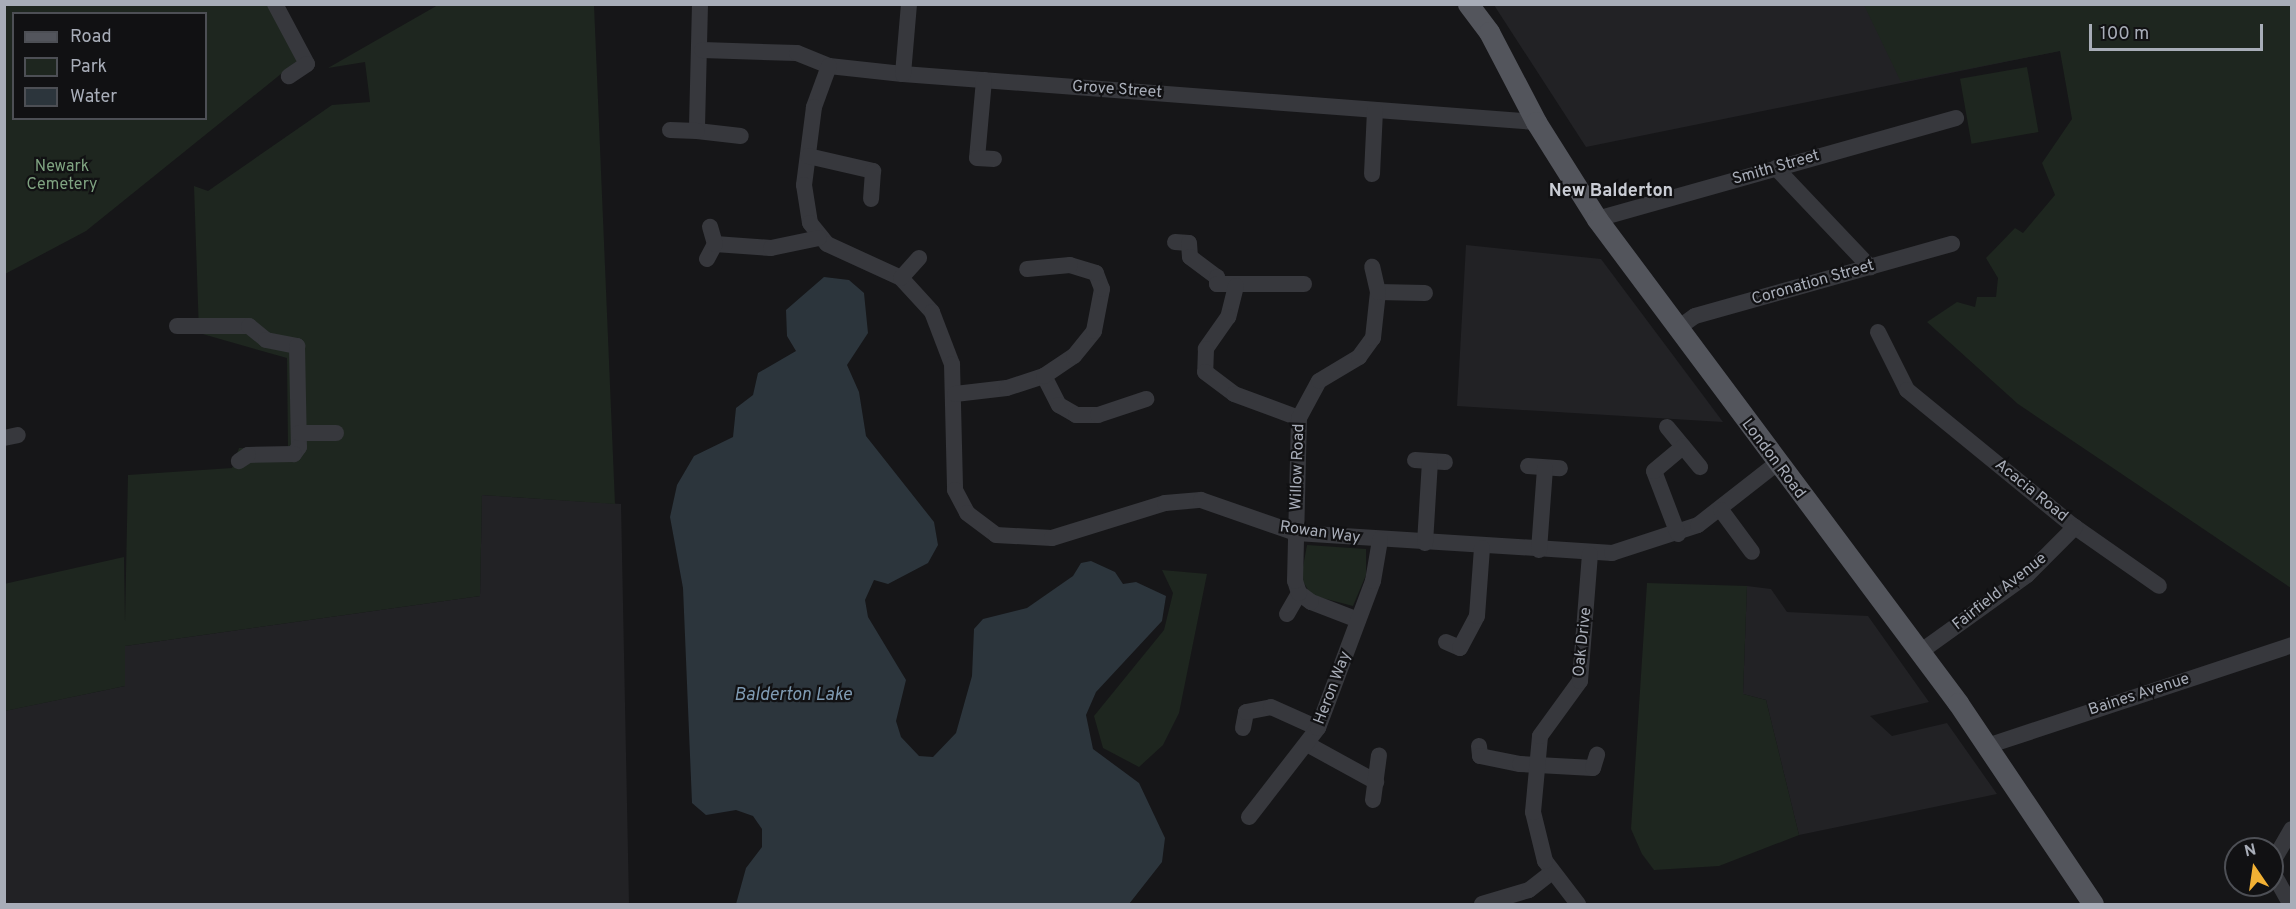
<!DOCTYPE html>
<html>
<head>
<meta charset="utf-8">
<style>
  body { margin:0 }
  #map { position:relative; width:2296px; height:909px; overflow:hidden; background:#161618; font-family:Overpass,sans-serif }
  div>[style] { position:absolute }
  .built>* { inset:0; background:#222225 }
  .green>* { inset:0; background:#1e261f; transform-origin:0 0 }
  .water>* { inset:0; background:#2c353c }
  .minor>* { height:16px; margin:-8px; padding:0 8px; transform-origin:8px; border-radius:8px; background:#37383d }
  .major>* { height:21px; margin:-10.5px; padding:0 10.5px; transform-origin:10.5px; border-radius:10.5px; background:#53555c }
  span { translate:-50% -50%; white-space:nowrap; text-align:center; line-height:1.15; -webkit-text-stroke:4.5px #111113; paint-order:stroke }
  .street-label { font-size:16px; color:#a8adb8 }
  .park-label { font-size:16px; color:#7fa381 }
  .neighbourhood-label { font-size:18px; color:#c9ccd4; font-weight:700 }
  .water-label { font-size:18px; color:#7f9bb3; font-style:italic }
  .frame { position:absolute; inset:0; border:6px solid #a8adb8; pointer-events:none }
  .legend { position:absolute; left:12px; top:12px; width:195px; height:108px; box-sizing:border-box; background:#111113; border:2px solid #4d4f55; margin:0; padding:8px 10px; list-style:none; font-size:18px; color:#a8adb8 }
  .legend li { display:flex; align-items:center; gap:12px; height:30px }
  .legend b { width:30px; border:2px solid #4d4f55 }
  .north { position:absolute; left:2224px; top:837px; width:60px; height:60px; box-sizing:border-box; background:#111113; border:2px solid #4d4f55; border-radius:50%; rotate:347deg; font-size:16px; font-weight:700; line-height:24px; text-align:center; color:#a8adb8 }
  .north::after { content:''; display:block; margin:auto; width:21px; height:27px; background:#f2b134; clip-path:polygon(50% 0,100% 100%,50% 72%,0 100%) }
  .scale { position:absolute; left:2089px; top:24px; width:174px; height:27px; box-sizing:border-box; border:3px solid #a8adb8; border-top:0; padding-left:8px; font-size:18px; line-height:21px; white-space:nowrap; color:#a8adb8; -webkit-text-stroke:4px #111113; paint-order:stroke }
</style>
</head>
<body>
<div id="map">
  <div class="built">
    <i style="clip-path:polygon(1494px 5px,2285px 5px,1586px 147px)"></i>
    <i style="clip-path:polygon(1466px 245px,1601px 259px,1723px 422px,1457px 406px)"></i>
    <i style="clip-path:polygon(482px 495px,621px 504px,629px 904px,5px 904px,4px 711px,125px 686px,125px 646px,480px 596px)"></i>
    <i style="clip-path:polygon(1747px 586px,1771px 589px,1787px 612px,1868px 616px,1929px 702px,1870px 716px,1892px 736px,1947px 723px,1997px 794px,1799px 835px,1766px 700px,1743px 694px)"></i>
  </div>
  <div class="green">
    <i style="clip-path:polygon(evenodd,5px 5px,269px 5px,297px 61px,86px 231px,5px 274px,5px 5px,14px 14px,206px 14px,206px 118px,14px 118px,14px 14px)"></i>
    <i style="clip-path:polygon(438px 5px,594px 5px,615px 504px,482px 495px,480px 596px,125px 646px,125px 686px,5px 711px,4px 584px,124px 557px,125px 622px,128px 475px,232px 468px,239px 448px,288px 448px,287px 358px,199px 333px,194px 186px,208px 191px,332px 105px,370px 102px,365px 62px,328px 68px)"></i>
    <i style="clip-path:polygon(1864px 5px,2291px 5px,2291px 588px,2018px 404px,1927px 322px,1957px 302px,1975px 307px,1977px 297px,1996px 297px,1998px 278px,1986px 258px,2015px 228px,2023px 233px,2055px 195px,2042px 163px,2072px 119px,2060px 51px,1901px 82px)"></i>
    <i style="left:2027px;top:67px;width:66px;height:68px;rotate:80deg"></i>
    <i style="clip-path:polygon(1307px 545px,1366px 549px,1366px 575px,1353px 606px,1311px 595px,1301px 578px)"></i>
    <i style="clip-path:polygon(1162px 570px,1207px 574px,1179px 713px,1163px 745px,1139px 767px,1103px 748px,1094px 716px,1164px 630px,1173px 593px)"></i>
    <i style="clip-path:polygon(1647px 583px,1747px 586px,1743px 694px,1766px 700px,1799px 835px,1719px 866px,1654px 870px,1642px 854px,1631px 829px)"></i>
  </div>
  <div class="water">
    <i style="clip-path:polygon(824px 277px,849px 280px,864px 293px,868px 333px,847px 365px,859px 392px,866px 436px,934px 522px,938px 545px,928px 563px,888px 584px,874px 580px,865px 600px,868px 617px,906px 680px,896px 721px,901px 737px,919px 756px,933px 757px,956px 733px,972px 676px,974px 629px,983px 619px,1027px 608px,1073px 576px,1081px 563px,1091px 561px,1115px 572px,1123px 584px,1136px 582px,1166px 596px,1162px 621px,1096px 692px,1086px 715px,1093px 749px,1139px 783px,1165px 838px,1162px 862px,1129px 904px,736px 904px,746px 868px,762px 847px,762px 829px,753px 816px,736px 810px,706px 815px,692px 803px,683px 588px,670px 517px,677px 485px,694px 456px,733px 437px,736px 408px,753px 395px,758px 373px,796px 351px,787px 336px,786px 310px)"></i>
  </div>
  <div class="minor">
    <i style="left:275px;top:4px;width:68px;rotate:61.9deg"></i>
    <i style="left:307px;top:64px;width:22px;rotate:146deg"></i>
    <i style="left:700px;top:4px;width:127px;rotate:91.4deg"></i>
    <i style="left:697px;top:131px;width:44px;rotate:6.5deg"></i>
    <i style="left:702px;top:50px;width:95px;rotate:1.8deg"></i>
    <i style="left:797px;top:53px;width:35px;rotate:22deg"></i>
    <i style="left:829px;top:66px;width:74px;rotate:6.2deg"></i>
    <i style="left:903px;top:74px;width:635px;rotate:4.34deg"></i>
    <i style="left:829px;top:66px;width:44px;rotate:110.1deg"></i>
    <i style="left:814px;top:107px;width:79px;rotate:97.3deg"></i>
    <i style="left:804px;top:185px;width:38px;rotate:81deg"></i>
    <i style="left:810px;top:223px;width:27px;rotate:51deg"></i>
    <i style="left:827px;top:244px;width:81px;rotate:24.7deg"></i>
    <i style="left:901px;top:278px;width:46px;rotate:47.6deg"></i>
    <i style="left:932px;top:312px;width:56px;rotate:69deg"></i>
    <i style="left:952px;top:364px;width:126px;rotate:88.6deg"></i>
    <i style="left:955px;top:490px;width:26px;rotate:62deg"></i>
    <i style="left:967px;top:513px;width:36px;rotate:37deg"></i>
    <i style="left:996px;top:535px;width:56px;rotate:3.1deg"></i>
    <i style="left:1052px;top:538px;width:118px;rotate:-17.2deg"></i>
    <i style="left:1165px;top:503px;width:36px;rotate:-5deg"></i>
    <i style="left:1201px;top:500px;width:101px;rotate:19.2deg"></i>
    <i style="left:1296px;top:533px;width:317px;rotate:3.6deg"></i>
    <i style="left:1612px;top:553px;width:90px;rotate:-18deg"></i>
    <i style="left:1698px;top:525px;width:99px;rotate:-38deg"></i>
    <i style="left:903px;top:74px;width:70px;rotate:-85.1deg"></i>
    <i style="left:984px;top:80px;width:78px;rotate:95.1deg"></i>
    <i style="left:977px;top:158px;width:17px;rotate:3deg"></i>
    <i style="left:670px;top:130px;width:27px;rotate:2deg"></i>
    <i style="left:808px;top:156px;width:67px;rotate:13deg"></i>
    <i style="left:873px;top:171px;width:28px;rotate:94deg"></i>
    <i style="left:1776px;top:168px;width:137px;rotate:46.5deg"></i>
    <i style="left:1372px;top:174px;width:64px;rotate:-87.3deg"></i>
    <i style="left:1597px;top:219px;width:373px;rotate:-15.7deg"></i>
    <i style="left:1175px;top:242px;width:14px;rotate:4deg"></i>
    <i style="left:1189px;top:243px;width:14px;rotate:86deg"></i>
    <i style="left:1190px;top:257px;width:34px;rotate:37deg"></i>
    <i style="left:1217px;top:277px;width:7px;rotate:90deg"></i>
    <i style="left:1217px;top:284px;width:87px"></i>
    <i style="left:715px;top:244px;width:56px;rotate:4.1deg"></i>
    <i style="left:771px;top:248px;width:49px;rotate:-11.8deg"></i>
    <i style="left:707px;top:259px;width:17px;rotate:-62deg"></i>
    <i style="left:715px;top:244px;width:18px;rotate:-106deg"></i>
    <i style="left:901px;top:278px;width:27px;rotate:-48deg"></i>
    <i style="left:1236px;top:286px;width:32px;rotate:104deg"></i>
    <i style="left:1228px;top:317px;width:39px;rotate:125deg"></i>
    <i style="left:1206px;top:349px;width:23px;rotate:92deg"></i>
    <i style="left:1205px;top:372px;width:36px;rotate:37deg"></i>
    <i style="left:1234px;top:394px;width:69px;rotate:20.3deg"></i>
    <i style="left:1378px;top:292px;width:47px;rotate:1.2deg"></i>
    <i style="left:177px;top:326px;width:72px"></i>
    <i style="left:249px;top:326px;width:22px;rotate:39deg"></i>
    <i style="left:266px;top:340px;width:32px;rotate:11deg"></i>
    <i style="left:297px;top:346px;width:101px;rotate:88.9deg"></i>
    <i style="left:299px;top:447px;width:9px;rotate:126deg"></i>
    <i style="left:294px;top:454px;width:46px;rotate:178.8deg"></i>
    <i style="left:248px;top:455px;width:11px;rotate:146deg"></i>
    <i style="left:1677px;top:329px;width:22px;rotate:-36deg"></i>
    <i style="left:1695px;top:316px;width:267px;rotate:-15.7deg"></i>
    <i style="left:1878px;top:332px;width:65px;rotate:63.4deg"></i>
    <i style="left:1907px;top:390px;width:213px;rotate:39.3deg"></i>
    <i style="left:2072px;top:525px;width:106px;rotate:35deg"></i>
    <i style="left:1044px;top:376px;width:33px;rotate:63deg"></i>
    <i style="left:1059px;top:405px;width:20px;rotate:30deg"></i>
    <i style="left:1076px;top:415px;width:22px"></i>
    <i style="left:1098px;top:415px;width:51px;rotate:-18.4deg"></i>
    <i style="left:955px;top:394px;width:52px;rotate:-6.6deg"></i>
    <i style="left:1007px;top:388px;width:39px;rotate:-18deg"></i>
    <i style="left:1044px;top:376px;width:36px;rotate:-34deg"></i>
    <i style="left:1074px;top:356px;width:32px;rotate:-51deg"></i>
    <i style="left:1094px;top:331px;width:43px;rotate:-79.2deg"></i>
    <i style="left:1102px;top:289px;width:17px;rotate:-111deg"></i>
    <i style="left:1096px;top:273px;width:27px;rotate:-163deg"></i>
    <i style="left:1070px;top:265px;width:43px;rotate:174.7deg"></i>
    <i style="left:1667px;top:427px;width:52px;rotate:50.5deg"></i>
    <i style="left:299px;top:433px;width:37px"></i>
    <i style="left:4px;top:438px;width:14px;rotate:-12deg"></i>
    <i style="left:1415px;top:460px;width:30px;rotate:4deg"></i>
    <i style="left:1528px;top:466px;width:32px;rotate:4deg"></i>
    <i style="left:1721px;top:510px;width:52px;rotate:53.6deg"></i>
    <i style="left:1678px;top:534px;width:67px;rotate:-110.9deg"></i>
    <i style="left:1654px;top:471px;width:38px;rotate:-40deg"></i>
    <i style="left:1425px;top:543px;width:82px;rotate:-86.5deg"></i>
    <i style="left:1539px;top:550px;width:82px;rotate:-85.8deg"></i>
    <i style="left:1287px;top:614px;width:24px;rotate:-60deg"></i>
    <i style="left:1358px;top:620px;width:50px;rotate:-159deg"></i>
    <i style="left:1311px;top:602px;width:15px;rotate:-143deg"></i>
    <i style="left:1299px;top:593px;width:13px;rotate:-108deg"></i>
    <i style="left:1295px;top:581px;width:163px;rotate:-88.6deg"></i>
    <i style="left:1299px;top:418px;width:42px;rotate:-61.6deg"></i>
    <i style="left:1319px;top:381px;width:47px;rotate:-31deg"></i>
    <i style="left:1359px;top:357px;width:24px;rotate:-54deg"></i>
    <i style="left:1373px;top:338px;width:46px;rotate:-83.8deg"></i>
    <i style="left:1378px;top:292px;width:26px;rotate:-103deg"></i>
    <i style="left:1446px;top:642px;width:15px;rotate:23deg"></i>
    <i style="left:1460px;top:648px;width:36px;rotate:-62deg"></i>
    <i style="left:1477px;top:616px;width:68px;rotate:-85.8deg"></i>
    <i style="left:1920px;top:652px;width:132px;rotate:-35.7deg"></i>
    <i style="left:2027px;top:575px;width:68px;rotate:-45deg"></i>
    <i style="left:1243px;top:728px;width:16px;rotate:-79deg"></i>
    <i style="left:1246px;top:712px;width:25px;rotate:-11deg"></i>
    <i style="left:1271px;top:707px;width:51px;rotate:24.1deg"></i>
    <i style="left:1307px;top:744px;width:79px;rotate:28.8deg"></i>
    <i style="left:1479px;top:746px;width:10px;rotate:84deg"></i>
    <i style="left:1480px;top:756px;width:41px;rotate:11.3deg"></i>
    <i style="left:1520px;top:764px;width:73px;rotate:3.1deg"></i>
    <i style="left:1593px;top:768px;width:14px;rotate:-73deg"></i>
    <i style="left:1987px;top:746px;width:321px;rotate:-18.3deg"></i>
    <i style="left:1373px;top:800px;width:45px;rotate:-82.4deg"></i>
    <i style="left:1249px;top:817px;width:113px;rotate:-52.2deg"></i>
    <i style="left:1318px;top:728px;width:157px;rotate:-69.5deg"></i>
    <i style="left:1373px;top:581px;width:42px;rotate:-80.3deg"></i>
    <i style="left:2272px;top:863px;width:39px;rotate:-60deg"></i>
    <i style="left:2272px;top:871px;width:38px;rotate:61deg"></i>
    <i style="left:1482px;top:904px;width:49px;rotate:-16.6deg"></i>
    <i style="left:1529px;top:890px;width:28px;rotate:-38deg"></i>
    <i style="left:1578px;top:904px;width:54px;rotate:-127.5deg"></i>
    <i style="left:1545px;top:861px;width:50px;rotate:-103.8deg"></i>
    <i style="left:1533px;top:812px;width:76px;rotate:-84.7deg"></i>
    <i style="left:1540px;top:736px;width:68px;rotate:-54deg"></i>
    <i style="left:1580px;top:681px;width:127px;rotate:-85.5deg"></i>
  </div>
  <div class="major">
    <i style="left:1468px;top:4px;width:35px;rotate:53deg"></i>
    <i style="left:1489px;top:32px;width:102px;rotate:62.4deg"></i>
    <i style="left:1536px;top:122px;width:115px;rotate:57.8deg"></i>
    <i style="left:1597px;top:219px;width:604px;rotate:53.28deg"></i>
    <i style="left:1958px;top:703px;width:242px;rotate:56.1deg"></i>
  </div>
  <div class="street-label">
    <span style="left:1117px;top:90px;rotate:4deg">Grove Street</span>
    <span style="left:1776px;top:168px;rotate:-16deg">Smith Street</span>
    <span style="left:1813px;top:283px;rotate:-16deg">Coronation Street</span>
    <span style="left:1773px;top:459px;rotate:53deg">London Road</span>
    <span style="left:1298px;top:467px;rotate:-88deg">Willow Road</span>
    <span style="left:2031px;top:491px;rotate:39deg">Acacia Road</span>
    <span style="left:1320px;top:533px;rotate:8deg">Rowan Way</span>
    <span style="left:2000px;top:592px;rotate:-38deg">Fairfield Avenue</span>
    <span style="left:1583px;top:642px;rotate:-84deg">Oak Drive</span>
    <span style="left:1333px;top:688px;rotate:-69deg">Heron Way</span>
    <span style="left:2139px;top:695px;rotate:-18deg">Baines Avenue</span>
  </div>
  <div class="park-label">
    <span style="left:62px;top:176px">Newark<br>Cemetery</span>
  </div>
  <div class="neighbourhood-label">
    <span style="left:1611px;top:192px">New Balderton</span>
  </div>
  <div class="water-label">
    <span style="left:793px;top:696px">Balderton Lake</span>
  </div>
  <div class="frame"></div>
  <ul class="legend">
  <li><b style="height:8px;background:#53555c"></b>Road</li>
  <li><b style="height:16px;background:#1e261f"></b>Park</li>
  <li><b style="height:16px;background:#2c353c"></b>Water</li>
  </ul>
  <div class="north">N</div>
  <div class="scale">100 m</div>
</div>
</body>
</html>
